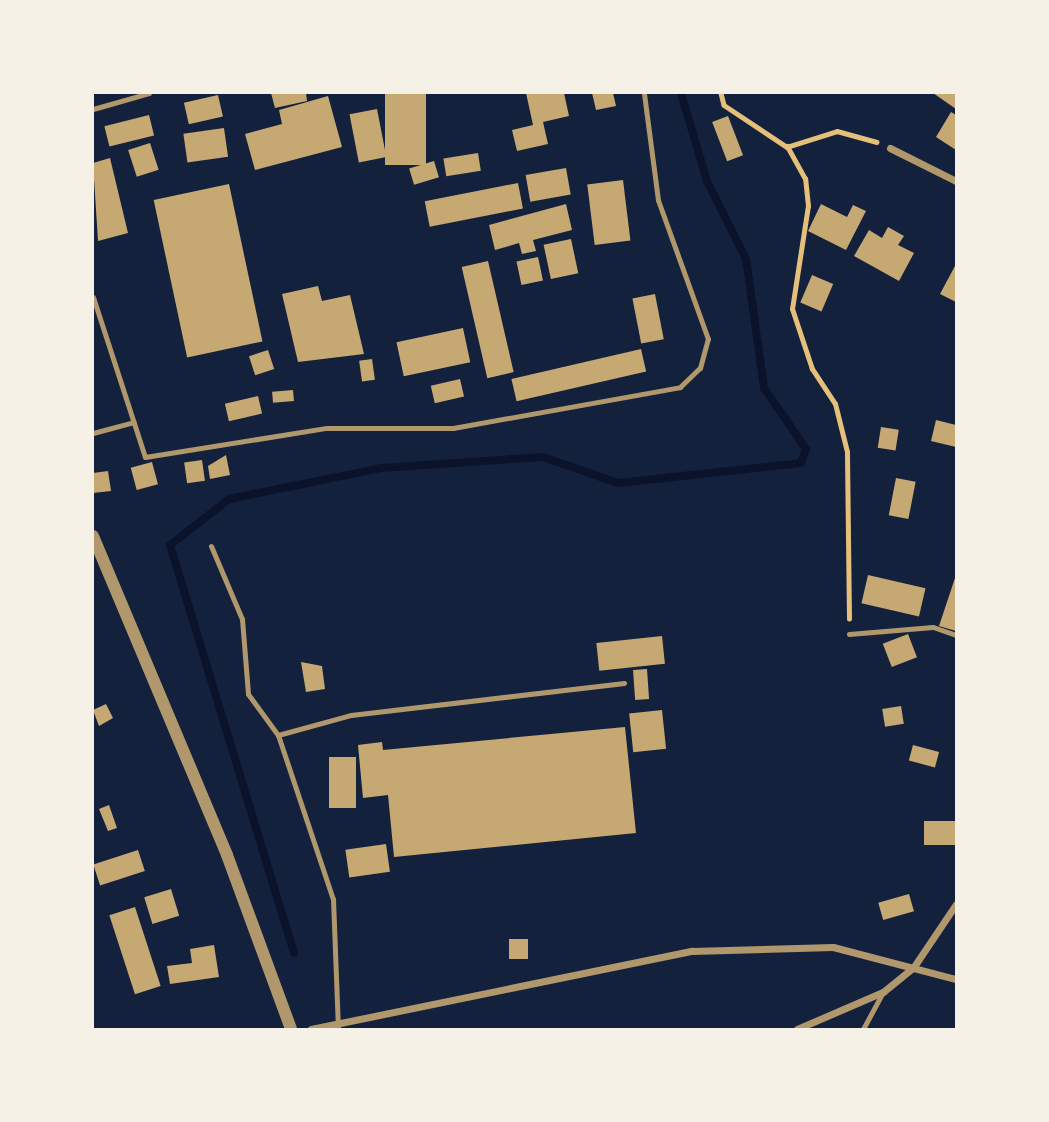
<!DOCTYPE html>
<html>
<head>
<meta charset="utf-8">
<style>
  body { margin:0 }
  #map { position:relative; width:1049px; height:1122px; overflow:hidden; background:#14213d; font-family:"Source Sans 3",sans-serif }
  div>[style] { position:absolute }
  .stream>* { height:8px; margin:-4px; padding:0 4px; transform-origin:4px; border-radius:4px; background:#0b132b }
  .building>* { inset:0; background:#c6a872; transform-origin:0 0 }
  .path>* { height:4.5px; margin:-2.25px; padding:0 2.25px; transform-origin:2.25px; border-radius:2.25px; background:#e5c07b }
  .service>* { height:5px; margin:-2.5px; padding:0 2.5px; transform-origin:2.5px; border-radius:2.5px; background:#b1986c }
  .minor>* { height:7px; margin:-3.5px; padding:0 3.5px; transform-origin:3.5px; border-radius:3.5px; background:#b1986c }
  .tertiary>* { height:12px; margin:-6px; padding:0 6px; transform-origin:6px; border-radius:6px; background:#b1986c }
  span { translate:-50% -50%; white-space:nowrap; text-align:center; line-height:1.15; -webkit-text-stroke:5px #f6f1e7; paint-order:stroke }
  .frame { position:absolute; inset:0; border:94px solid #f6f1e7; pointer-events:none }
</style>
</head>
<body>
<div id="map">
  <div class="stream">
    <i style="left:294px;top:953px;width:426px;rotate:-106.9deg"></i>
    <i style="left:170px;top:545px;width:75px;rotate:-37.9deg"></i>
    <i style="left:229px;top:499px;width:155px;rotate:-11.5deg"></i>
    <i style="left:381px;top:468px;width:162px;rotate:-3.9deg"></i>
    <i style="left:543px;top:457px;width:79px;rotate:19.1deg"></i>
    <i style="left:618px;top:483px;width:184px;rotate:-6.2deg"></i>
    <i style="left:801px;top:463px;width:15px;rotate:-70deg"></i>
    <i style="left:806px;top:449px;width:74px;rotate:-124.5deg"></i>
    <i style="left:764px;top:388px;width:130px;rotate:-97.9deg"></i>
    <i style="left:746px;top:259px;width:87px;rotate:-116.6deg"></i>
    <i style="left:707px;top:181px;width:92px;rotate:-106.5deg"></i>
  </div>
  <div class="building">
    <i style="clip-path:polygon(271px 93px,306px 93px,307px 101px,275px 108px)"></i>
    <i style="left:385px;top:93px;width:41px;height:72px"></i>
    <i style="clip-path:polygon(526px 93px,564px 93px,569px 116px,543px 122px,548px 144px,517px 151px,512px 130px,533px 125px)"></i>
    <i style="clip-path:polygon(592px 93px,613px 93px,616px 106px,596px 110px)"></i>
    <i style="clip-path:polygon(933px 93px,956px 93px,956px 109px)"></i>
    <i style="left:218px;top:95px;width:22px;height:35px;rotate:77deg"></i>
    <i style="clip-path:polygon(328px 96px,342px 147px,255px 170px,245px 134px,282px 124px,279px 110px)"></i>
    <i style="left:377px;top:109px;width:49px;height:28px;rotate:79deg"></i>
    <i style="clip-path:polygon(951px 112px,956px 115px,956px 150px,936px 137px)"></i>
    <i style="left:149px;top:115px;width:21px;height:46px;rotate:76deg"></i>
    <i style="left:728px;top:116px;width:42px;height:17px;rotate:69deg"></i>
    <i style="left:224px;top:128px;width:29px;height:41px;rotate:82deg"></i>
    <i style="left:150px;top:143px;width:28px;height:23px;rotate:72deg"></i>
    <i style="left:478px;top:153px;width:18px;height:35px;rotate:81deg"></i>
    <i style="clip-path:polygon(110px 158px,128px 233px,98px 241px,93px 163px)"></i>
    <i style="left:434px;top:161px;width:17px;height:26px;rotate:73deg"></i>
    <i style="left:566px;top:168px;width:27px;height:41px;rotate:80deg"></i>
    <i style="left:623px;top:180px;width:61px;height:36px;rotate:83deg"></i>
    <i style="left:518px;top:183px;width:26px;height:95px;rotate:79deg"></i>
    <i style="left:229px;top:184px;width:161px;height:77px;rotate:78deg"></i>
    <i style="clip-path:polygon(566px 204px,572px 230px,533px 240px,536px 251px,522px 254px,519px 243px,495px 250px,489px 225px)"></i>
    <i style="clip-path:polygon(821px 204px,847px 217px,853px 205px,866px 211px,846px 250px,808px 231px)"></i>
    <i style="clip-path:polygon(888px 227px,904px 236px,898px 245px,914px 253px,899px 281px,854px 256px,869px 230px,882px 238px)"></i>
    <i style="left:571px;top:239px;width:35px;height:28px;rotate:78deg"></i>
    <i style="left:538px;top:257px;width:24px;height:22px;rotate:78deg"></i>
    <i style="left:488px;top:261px;width:114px;height:27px;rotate:77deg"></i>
    <i style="clip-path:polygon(956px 264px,956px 302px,940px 294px)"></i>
    <i style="left:812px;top:275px;width:23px;height:30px;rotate:23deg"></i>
    <i style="clip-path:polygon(318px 286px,322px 301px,350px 295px,364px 354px,298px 362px,282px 294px)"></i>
    <i style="left:655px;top:294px;width:46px;height:23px;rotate:79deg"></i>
    <i style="left:463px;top:328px;width:35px;height:68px;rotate:78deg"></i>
    <i style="left:641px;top:349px;width:23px;height:133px;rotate:77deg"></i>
    <i style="left:268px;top:350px;width:20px;height:20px;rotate:72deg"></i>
    <i style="left:372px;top:359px;width:21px;height:13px;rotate:82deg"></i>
    <i style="left:460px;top:379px;width:18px;height:30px;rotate:77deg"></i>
    <i style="left:293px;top:390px;width:11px;height:21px;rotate:85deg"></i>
    <i style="left:258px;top:396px;width:18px;height:34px;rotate:77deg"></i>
    <i style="clip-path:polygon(936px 420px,956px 425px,956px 447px,931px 441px)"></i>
    <i style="left:881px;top:427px;width:18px;height:21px;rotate:9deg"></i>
    <i style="clip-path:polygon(226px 455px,230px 475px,210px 479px,208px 466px)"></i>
    <i style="left:202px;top:460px;width:21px;height:18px;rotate:82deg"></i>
    <i style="left:152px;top:462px;width:23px;height:22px;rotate:75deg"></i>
    <i style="clip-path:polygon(108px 471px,111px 491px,93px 493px,93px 473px)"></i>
    <i style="left:896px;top:478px;width:20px;height:38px;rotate:11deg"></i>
    <i style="left:868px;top:575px;width:59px;height:29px;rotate:13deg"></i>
    <i style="clip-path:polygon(956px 575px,956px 631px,939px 626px)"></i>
    <i style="left:908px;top:634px;width:25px;height:27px;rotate:69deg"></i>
    <i style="left:662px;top:636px;width:28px;height:66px;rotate:84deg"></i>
    <i style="clip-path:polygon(301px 662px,322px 666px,325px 689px,306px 692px)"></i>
    <i style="left:647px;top:669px;width:30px;height:14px;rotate:86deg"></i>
    <i style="clip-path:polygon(106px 704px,113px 718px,99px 726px,93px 710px)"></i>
    <i style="left:901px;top:706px;width:18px;height:19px;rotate:81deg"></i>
    <i style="left:662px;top:710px;width:39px;height:33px;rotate:84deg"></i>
    <i style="clip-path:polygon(625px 727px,636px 833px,394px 857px,388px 795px,363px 798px,358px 745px,382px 742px,383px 750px)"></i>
    <i style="left:913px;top:745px;width:27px;height:16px;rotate:15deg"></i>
    <i style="left:329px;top:757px;width:27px;height:51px"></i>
    <i style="clip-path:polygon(109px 805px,117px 828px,108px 831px,99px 809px)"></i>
    <i style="left:956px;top:821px;width:24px;height:32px;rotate:90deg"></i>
    <i style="left:386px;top:844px;width:28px;height:41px;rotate:82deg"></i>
    <i style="left:138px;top:850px;width:22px;height:47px;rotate:72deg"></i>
    <i style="left:171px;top:889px;width:28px;height:28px;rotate:73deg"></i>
    <i style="left:909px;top:894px;width:18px;height:32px;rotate:74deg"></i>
    <i style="left:135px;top:907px;width:83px;height:27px;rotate:72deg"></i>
    <i style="left:509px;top:939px;width:19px;height:20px"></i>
    <i style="clip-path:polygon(214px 945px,219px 977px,170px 984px,167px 966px,192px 963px,190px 949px)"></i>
  </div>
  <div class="path">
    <i style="left:721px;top:93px;width:12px;rotate:76deg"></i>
    <i style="left:724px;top:105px;width:76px;rotate:33.7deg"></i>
    <i style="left:849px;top:619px;width:167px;rotate:-90.7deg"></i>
    <i style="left:847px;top:452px;width:49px;rotate:-104deg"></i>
    <i style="left:835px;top:404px;width:42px;rotate:-123.3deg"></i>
    <i style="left:812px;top:369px;width:63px;rotate:-108.4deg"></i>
    <i style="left:792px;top:309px;width:104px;rotate:-81.2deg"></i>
    <i style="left:808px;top:206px;width:27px;rotate:-96deg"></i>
    <i style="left:805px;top:179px;width:37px;rotate:-119deg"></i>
    <i style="left:787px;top:147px;width:52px;rotate:-17.7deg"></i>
    <i style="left:837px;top:131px;width:41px;rotate:15.4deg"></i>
  </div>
  <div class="service">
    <i style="left:93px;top:109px;width:58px;rotate:-15.9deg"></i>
    <i style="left:93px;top:297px;width:168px;rotate:72deg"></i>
    <i style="left:145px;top:457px;width:184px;rotate:-9.1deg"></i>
    <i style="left:327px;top:428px;width:126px"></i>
    <i style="left:453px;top:428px;width:231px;rotate:-10.2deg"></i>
    <i style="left:680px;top:387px;width:28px;rotate:-44deg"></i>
    <i style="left:700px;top:368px;width:30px;rotate:-75deg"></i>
    <i style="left:708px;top:339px;width:148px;rotate:-109.8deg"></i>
    <i style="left:658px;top:200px;width:108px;rotate:-97.5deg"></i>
    <i style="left:93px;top:433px;width:42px;rotate:-15deg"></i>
    <i style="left:211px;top:546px;width:79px;rotate:67deg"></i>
    <i style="left:242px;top:619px;width:75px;rotate:85.4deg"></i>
    <i style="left:248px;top:694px;width:51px;rotate:53.8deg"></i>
    <i style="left:278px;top:735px;width:173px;rotate:71.5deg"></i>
    <i style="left:333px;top:899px;width:130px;rotate:87.8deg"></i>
    <i style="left:849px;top:634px;width:84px;rotate:-4.8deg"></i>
    <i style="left:933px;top:627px;width:24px;rotate:19deg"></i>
    <i style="left:278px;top:735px;width:76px;rotate:-15.3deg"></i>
    <i style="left:351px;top:715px;width:275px;rotate:-6.7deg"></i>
    <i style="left:863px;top:1029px;width:42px;rotate:-61.6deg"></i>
  </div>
  <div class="minor">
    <i style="left:890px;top:148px;width:74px;rotate:26.6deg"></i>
    <i style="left:311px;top:1029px;width:389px;rotate:-11.6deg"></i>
    <i style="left:692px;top:951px;width:141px;rotate:-1.6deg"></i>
    <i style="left:833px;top:947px;width:127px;rotate:14.6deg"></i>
    <i style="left:797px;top:1029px;width:94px;rotate:-23.3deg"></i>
    <i style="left:883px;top:992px;width:38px;rotate:-39deg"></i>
    <i style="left:913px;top:968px;width:77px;rotate:-56.1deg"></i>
  </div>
  <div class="tertiary">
    <i style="left:93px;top:536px;width:346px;rotate:67.2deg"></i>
    <i style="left:227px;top:855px;width:185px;rotate:69.8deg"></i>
  </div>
  <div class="frame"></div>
</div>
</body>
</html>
